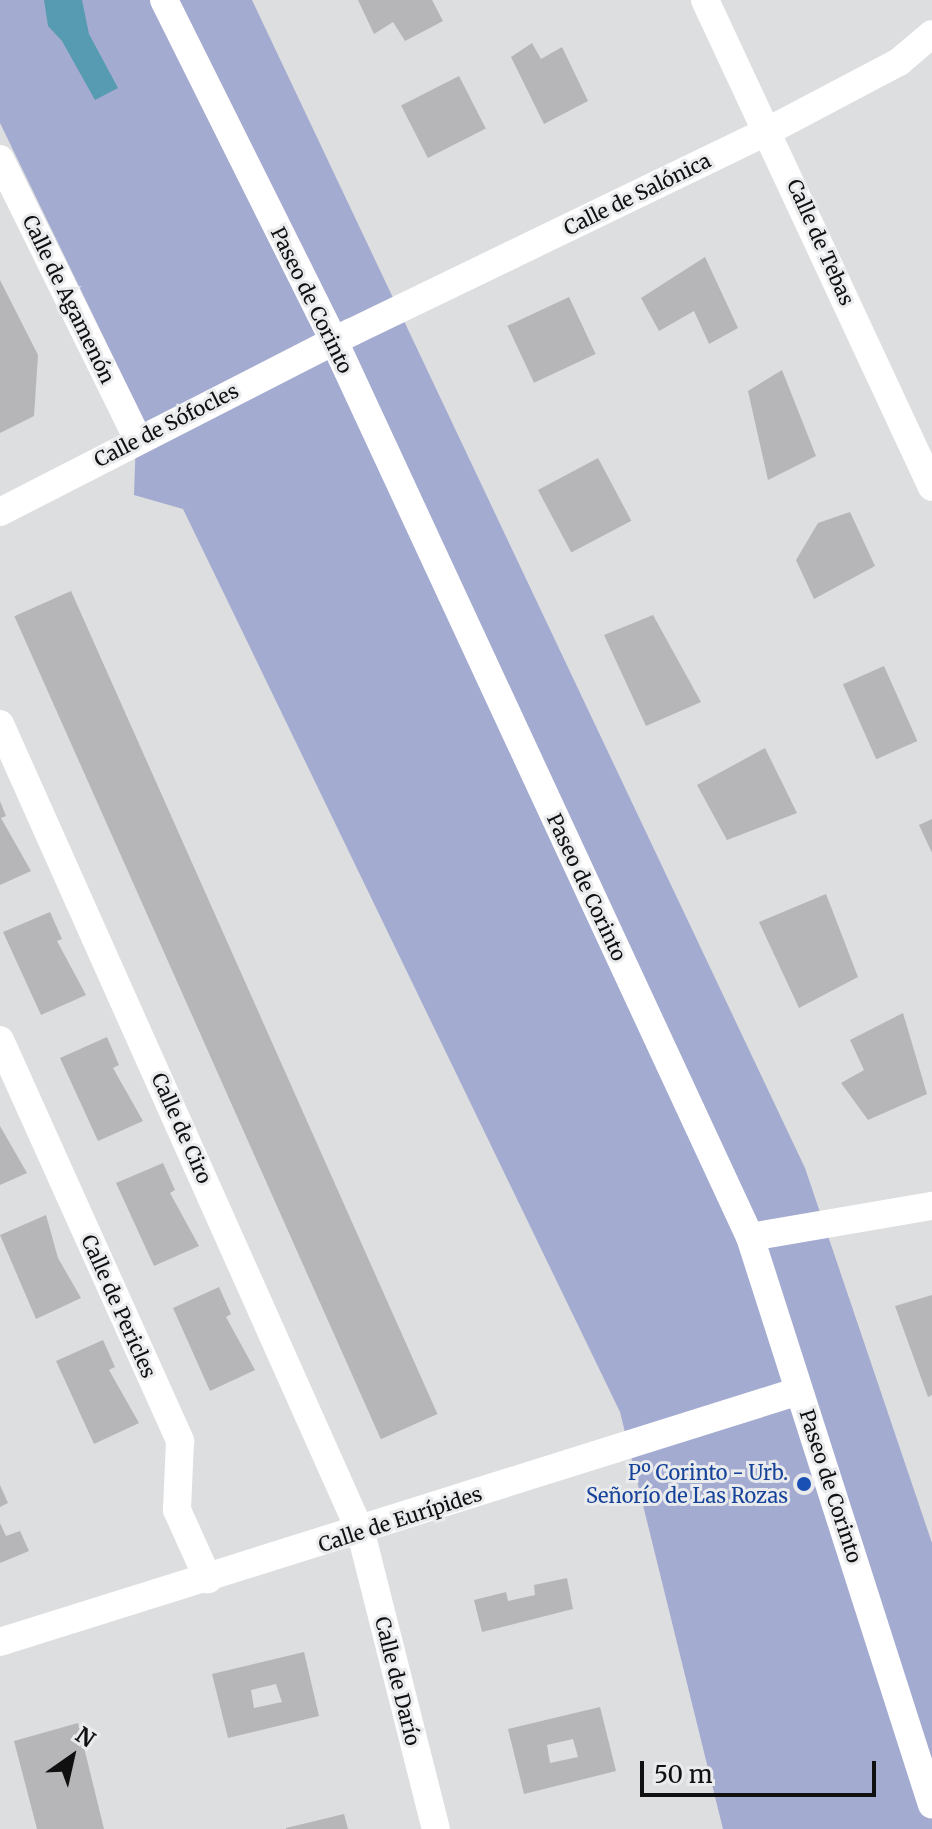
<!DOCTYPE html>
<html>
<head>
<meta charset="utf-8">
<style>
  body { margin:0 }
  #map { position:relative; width:932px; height:1829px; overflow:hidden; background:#dddee0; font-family:Merriweather,serif }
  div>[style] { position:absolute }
  .green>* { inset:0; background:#a4abd0 }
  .water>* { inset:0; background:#579bb2 }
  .building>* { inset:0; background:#b6b6b8; transform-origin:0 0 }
  .minor>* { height:28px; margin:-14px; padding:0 14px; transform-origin:14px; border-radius:14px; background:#fff }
  .dots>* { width:22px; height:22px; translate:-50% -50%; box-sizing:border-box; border:4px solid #eaebed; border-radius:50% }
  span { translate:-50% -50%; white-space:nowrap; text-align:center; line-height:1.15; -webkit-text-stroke:6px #eaebed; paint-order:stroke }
  .street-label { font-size:20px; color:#101011 }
  .transit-label { font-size:20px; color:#164399 }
  .right { translate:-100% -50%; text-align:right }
  .north { position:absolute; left:32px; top:1717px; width:80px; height:80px; -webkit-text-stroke:6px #eaebed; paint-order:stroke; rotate:34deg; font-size:22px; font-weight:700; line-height:32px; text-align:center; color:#101011 }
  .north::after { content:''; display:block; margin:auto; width:28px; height:36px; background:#101011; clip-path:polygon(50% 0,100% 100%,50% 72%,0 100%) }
  .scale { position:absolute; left:640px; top:1761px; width:236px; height:36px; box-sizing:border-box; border:4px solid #101011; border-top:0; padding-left:10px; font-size:24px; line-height:28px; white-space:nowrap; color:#101011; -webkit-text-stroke:6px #eaebed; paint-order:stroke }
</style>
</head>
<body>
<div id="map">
  <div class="green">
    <i style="clip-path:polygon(0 0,252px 0,805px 1168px,932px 1543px,932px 1829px,723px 1829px,620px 1412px,183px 509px,134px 495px,137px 406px,0 123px)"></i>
  </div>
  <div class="water">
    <i style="clip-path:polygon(44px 0,82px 0,89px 34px,118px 88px,95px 100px,62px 41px,48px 26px)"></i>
  </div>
  <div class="building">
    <i style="clip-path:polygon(358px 0,432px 0,443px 21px,405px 41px,393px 22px,374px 34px)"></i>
    <i style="clip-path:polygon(532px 43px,541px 59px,562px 47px,588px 101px,544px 124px,511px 57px)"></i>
    <i style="left:459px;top:76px;width:59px;height:65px;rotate:63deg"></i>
    <i style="clip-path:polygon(705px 257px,738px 328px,709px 344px,694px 311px,659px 331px,641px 298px)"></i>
    <i style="clip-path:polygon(0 280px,38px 355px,34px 416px,0 433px)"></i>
    <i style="left:569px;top:297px;width:63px;height:68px;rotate:65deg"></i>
    <i style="clip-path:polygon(782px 370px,816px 456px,768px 480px,748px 391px)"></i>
    <i style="left:598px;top:458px;width:71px;height:68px;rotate:62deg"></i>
    <i style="clip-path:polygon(850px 512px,875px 566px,814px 599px,796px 560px,818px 523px)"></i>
    <i style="left:71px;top:591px;width:901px;height:62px;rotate:66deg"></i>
    <i style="clip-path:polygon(653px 615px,701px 702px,646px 726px,604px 635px)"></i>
    <i style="left:884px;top:666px;width:82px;height:45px;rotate:66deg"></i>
    <i style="clip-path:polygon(765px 748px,797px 813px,727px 840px,697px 785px)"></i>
    <i style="clip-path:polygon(0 801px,6px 816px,1px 818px,31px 871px,0 885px)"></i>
    <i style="clip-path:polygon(932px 819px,932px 853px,919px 825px)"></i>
    <i style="clip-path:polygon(826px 894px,858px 977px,799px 1008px,759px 922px)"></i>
    <i style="clip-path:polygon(50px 912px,62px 939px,57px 941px,86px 995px,41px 1015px,3px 932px)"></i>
    <i style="clip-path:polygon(903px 1013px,927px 1094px,868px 1120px,841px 1083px,864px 1070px,850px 1040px)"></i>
    <i style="clip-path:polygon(107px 1037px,119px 1065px,113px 1068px,143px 1121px,98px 1141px,60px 1058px)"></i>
    <i style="clip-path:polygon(0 1126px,27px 1173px,0 1185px)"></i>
    <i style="clip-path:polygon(163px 1163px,175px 1190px,170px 1193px,199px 1246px,154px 1266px,116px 1183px)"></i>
    <i style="clip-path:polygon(46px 1215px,58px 1258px,81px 1298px,36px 1319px,0 1235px)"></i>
    <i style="clip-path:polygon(219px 1287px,231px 1314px,226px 1317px,255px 1370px,210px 1391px,173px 1308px)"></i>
    <i style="clip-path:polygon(932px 1295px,932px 1395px,928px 1397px,895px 1306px)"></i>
    <i style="clip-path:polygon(103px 1340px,115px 1367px,109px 1370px,139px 1423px,94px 1444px,56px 1361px)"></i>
    <i style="clip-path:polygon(0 1485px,8px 1503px,0 1507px)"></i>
    <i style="clip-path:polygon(0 1523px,6px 1536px,20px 1531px,29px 1551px,0 1563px)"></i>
    <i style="clip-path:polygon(567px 1578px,573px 1609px,482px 1632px,474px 1600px,506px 1592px,508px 1601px,535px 1595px,534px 1585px)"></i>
    <i style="clip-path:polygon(evenodd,304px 1652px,319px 1716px,228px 1738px,212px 1674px,304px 1652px,276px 1684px,282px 1702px,254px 1708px,251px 1690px,276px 1684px)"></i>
    <i style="clip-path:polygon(evenodd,600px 1707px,616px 1771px,524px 1794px,508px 1729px,600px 1707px,573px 1739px,578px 1757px,550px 1763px,547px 1745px,573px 1739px)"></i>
    <i style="clip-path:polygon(78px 1723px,104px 1829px,37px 1829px,14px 1741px)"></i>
    <i style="clip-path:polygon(344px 1814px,348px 1829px,286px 1829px,286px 1828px)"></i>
  </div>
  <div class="minor">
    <i style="left:164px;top:0;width:381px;rotate:63.5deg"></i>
    <i style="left:334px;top:341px;width:988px;rotate:65.1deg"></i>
    <i style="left:750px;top:1237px;width:596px;rotate:72.23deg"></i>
    <i style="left:705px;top:0;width:537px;rotate:65.01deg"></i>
    <i style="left:0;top:159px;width:311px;rotate:63.8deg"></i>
    <i style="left:0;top:512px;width:395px;rotate:-27.1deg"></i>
    <i style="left:352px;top:332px;width:464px;rotate:-25.8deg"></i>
    <i style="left:770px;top:130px;width:146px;rotate:-27.8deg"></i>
    <i style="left:899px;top:62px;width:43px;rotate:-40.3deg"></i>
    <i style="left:0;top:724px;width:886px;rotate:65.95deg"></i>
    <i style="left:361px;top:1533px;width:305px;rotate:75.8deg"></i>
    <i style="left:0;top:1040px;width:440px;rotate:65.8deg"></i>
    <i style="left:180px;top:1441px;width:69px;rotate:92.5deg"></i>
    <i style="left:177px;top:1510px;width:76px;rotate:65.8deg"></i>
    <i style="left:750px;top:1237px;width:185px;rotate:-9.7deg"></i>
    <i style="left:0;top:1642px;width:837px;rotate:-17.44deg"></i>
  </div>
  <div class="dots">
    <i style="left:804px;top:1484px;background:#1a4fb4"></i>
  </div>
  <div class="street-label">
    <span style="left:637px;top:194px;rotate:-26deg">Calle de Salónica</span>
    <span style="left:821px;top:242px;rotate:66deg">Calle de Tebas</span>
    <span style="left:69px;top:299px;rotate:64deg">Calle de Agamenón</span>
    <span style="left:312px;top:300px;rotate:64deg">Paseo de Corinto</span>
    <span style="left:166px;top:425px;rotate:-27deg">Calle de Sófocles</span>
    <span style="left:587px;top:887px;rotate:65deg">Paseo de Corinto</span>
    <span style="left:182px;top:1128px;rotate:66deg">Calle de Ciro</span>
    <span style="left:119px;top:1306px;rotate:66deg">Calle de Pericles</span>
    <span style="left:831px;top:1486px;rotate:72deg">Paseo de Corinto</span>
    <span style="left:400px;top:1519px;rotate:-18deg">Calle de Eurípides</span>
    <span style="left:398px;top:1681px;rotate:76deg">Calle de Darío</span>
  </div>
  <div class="transit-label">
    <span class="right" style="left:788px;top:1484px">Pº Corinto - Urb.<br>Señorío de Las Rozas</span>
  </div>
  <div class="north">N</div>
  <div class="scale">50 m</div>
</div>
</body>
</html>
